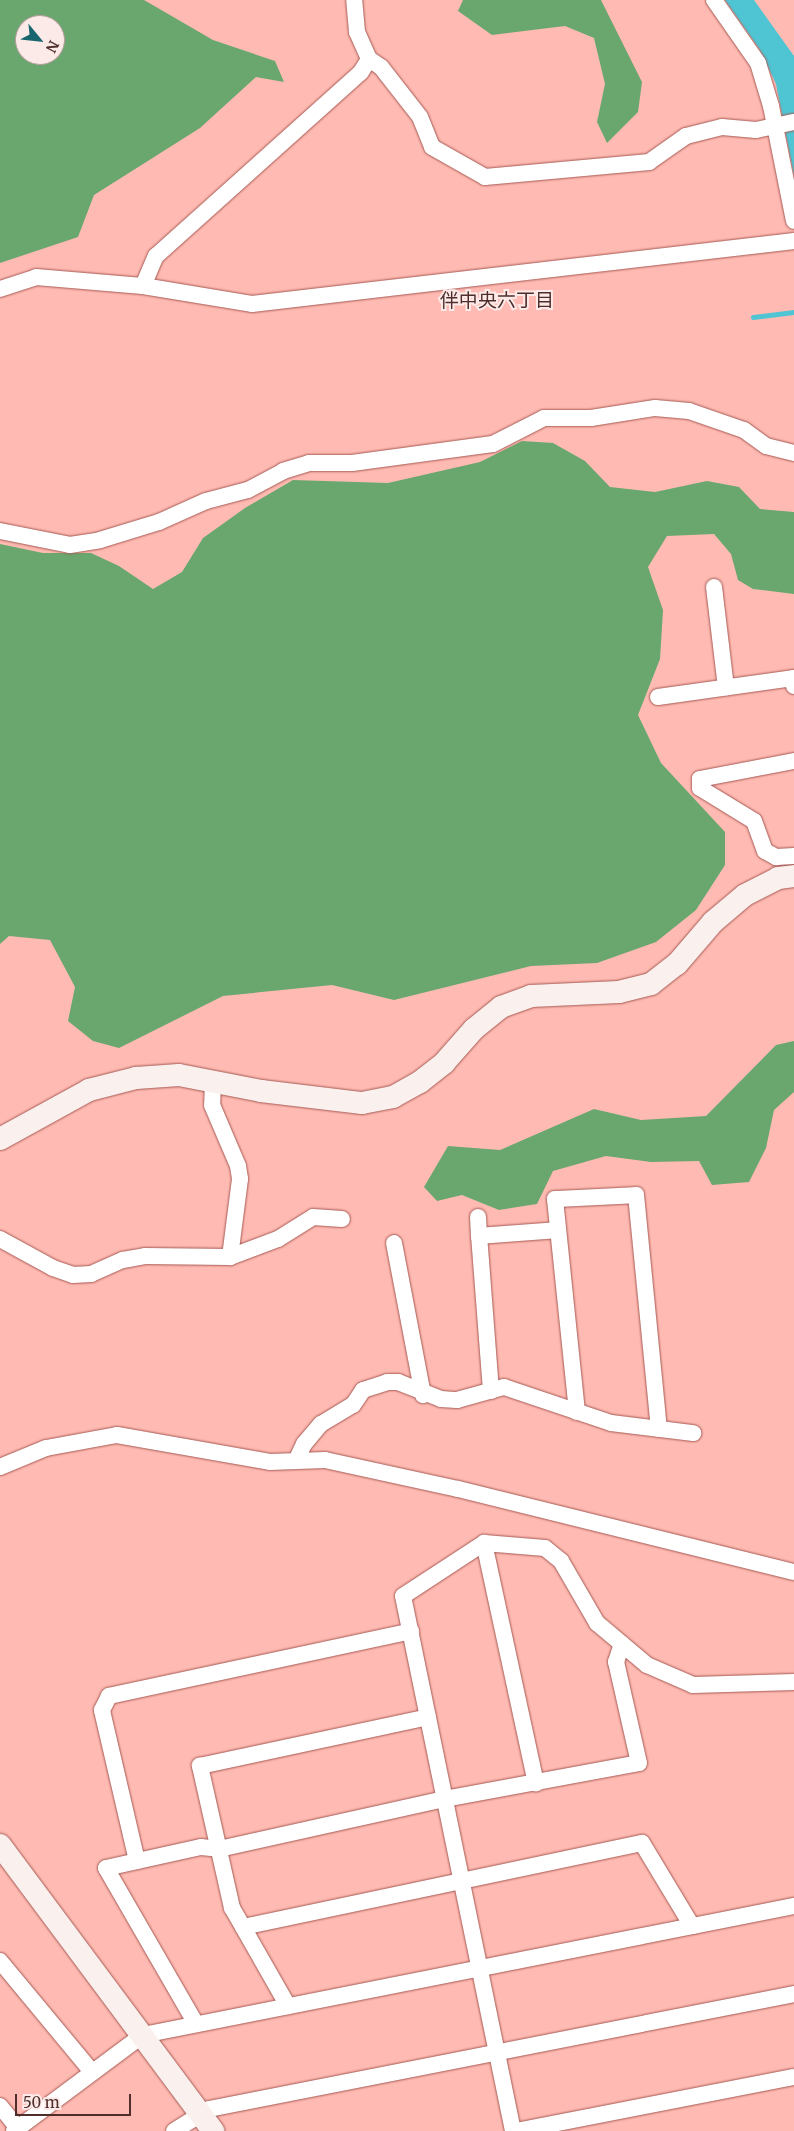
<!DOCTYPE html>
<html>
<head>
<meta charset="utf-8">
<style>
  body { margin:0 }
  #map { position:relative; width:794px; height:2131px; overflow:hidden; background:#ffbbb3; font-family:Merriweather,"Noto Sans JP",serif }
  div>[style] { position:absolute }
  .forest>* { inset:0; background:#69a76e }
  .water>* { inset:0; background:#4fc5d3 }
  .stream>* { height:4.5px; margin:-2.25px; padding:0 2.25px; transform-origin:2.25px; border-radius:2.25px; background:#4fc5d3 }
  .roads { filter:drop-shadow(0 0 1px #a65a54) drop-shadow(0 0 1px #a65a54) }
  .street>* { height:16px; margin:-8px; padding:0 8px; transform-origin:8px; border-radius:8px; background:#fff }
  .secondary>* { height:22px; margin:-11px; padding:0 11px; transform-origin:11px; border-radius:11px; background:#faf1ef }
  span { translate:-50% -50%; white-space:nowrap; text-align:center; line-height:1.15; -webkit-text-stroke:4px #fceae8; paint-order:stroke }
  .neighbourhood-label { font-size:19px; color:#4e2d2a }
  .north { position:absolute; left:15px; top:15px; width:50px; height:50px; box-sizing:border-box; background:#fceae8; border:1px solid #b69e9c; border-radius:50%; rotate:118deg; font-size:14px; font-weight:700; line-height:20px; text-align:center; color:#4e2d2a }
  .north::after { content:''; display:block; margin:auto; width:18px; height:22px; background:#19666e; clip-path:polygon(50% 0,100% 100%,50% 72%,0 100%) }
  .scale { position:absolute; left:15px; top:2094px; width:116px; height:22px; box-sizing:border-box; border:2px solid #4e2d2a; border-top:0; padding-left:6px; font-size:15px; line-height:18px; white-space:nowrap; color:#4e2d2a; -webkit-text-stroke:4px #fceae8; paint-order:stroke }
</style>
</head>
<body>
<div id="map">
  <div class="forest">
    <i style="clip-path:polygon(evenodd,0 0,144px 0,213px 40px,275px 61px,284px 82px,256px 77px,200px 128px,94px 195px,78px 237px,0 263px,0 0,25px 25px,55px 25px,55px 55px,25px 55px,25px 25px)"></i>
    <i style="clip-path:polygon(463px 0,601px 0,642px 82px,638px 112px,607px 143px,597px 122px,605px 84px,594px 38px,565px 26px,492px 35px,458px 11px)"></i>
    <i style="clip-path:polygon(522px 441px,553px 443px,585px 461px,610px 487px,655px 492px,707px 481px,739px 487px,760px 509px,794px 512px,794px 594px,753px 589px,738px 580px,731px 554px,714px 534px,667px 536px,648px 567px,663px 610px,660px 659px,638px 715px,661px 763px,725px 832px,725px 865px,696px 910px,656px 942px,597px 963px,531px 966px,394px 1000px,332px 985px,223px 996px,119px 1048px,93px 1041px,68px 1021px,75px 987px,50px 940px,9px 936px,0 944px,0 544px,43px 553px,91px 553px,119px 566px,153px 589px,182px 572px,203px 538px,245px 508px,293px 480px,388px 483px,480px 462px)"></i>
    <i style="clip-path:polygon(794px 1041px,794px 1092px,774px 1110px,766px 1148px,749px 1182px,712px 1185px,699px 1161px,651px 1162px,606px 1156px,553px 1171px,537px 1204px,499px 1210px,462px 1195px,437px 1201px,424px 1187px,448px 1146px,500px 1150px,594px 1109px,641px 1120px,706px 1116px,776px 1045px)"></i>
  </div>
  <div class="water">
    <i style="clip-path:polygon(725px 0,754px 0,794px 56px,794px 176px,776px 84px,760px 50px)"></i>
  </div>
  <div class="stream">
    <i style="left:753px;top:317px;width:41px;rotate:-7deg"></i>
  </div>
  <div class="roads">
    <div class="street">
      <i style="left:714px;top:0;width:77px;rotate:55.1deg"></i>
      <i style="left:758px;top:63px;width:45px;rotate:73.2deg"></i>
      <i style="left:771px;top:106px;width:117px;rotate:78.7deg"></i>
      <i style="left:369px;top:59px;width:14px;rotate:34deg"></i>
      <i style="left:381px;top:67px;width:63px;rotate:52deg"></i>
      <i style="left:420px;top:117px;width:32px;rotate:68deg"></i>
      <i style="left:432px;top:147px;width:61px;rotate:29.5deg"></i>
      <i style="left:485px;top:177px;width:165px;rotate:-5.2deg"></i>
      <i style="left:649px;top:162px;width:45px;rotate:-35.1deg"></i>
      <i style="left:686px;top:136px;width:37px;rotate:-14deg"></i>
      <i style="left:722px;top:127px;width:34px;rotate:5deg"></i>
      <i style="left:756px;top:130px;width:39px;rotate:-12deg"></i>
      <i style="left:143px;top:286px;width:33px;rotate:-67deg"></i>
      <i style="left:156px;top:256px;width:275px;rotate:-41.9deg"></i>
      <i style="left:361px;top:72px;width:15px;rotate:-58deg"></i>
      <i style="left:369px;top:59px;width:30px;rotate:-114deg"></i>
      <i style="left:357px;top:32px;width:32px;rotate:-95deg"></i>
      <i style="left:0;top:289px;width:38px;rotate:-18deg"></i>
      <i style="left:36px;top:277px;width:107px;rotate:4.8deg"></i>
      <i style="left:143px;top:286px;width:110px;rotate:9.4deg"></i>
      <i style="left:252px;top:304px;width:546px;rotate:-6.63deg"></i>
      <i style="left:0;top:531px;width:71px;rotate:11.3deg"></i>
      <i style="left:70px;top:545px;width:30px;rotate:-9deg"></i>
      <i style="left:100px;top:540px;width:62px;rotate:-17deg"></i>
      <i style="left:159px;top:522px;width:51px;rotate:-24.1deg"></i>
      <i style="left:206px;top:501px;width:43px;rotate:-14.7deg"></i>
      <i style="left:248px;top:490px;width:40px;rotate:-28deg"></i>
      <i style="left:283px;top:471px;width:27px;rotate:-17deg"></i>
      <i style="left:309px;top:463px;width:43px"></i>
      <i style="left:352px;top:463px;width:142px;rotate:-7.7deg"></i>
      <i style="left:493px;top:444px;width:57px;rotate:-27deg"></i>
      <i style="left:544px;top:418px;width:47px"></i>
      <i style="left:591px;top:418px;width:65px;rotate:-8.9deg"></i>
      <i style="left:655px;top:408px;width:34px;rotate:5deg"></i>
      <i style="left:689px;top:411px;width:58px;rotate:19.1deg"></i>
      <i style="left:744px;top:430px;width:27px;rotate:36deg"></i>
      <i style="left:766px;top:446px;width:29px;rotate:14deg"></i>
      <i style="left:714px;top:587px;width:101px;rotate:83.2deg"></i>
      <i style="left:658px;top:697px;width:136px;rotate:-8deg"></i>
      <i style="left:793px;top:678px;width:8px;rotate:83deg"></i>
      <i style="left:794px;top:761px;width:96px;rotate:169.2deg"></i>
      <i style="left:700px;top:779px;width:9px;rotate:90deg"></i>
      <i style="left:700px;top:788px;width:63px;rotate:31.4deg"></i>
      <i style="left:754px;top:821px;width:32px;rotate:70deg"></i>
      <i style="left:765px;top:851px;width:13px;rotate:29deg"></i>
      <i style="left:776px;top:857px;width:18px;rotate:-3deg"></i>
      <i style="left:213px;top:1081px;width:24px;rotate:92deg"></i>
      <i style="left:212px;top:1105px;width:66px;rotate:66.9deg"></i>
      <i style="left:238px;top:1166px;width:13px;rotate:81deg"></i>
      <i style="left:240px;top:1179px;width:79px;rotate:97.3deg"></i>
      <i style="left:478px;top:1217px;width:19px;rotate:87deg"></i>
      <i style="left:0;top:1239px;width:60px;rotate:28.7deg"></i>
      <i style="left:53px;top:1268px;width:21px;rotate:19deg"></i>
      <i style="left:73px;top:1275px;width:18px;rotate:-3deg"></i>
      <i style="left:91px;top:1274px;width:35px;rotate:-24deg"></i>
      <i style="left:123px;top:1260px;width:22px;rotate:-10deg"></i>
      <i style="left:145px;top:1256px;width:85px;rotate:0.7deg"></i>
      <i style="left:230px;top:1257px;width:51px;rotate:-20.6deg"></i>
      <i style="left:278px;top:1239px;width:41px;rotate:-32.2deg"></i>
      <i style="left:313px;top:1217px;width:29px;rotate:4deg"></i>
      <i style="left:394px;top:1243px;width:155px;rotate:79.2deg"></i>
      <i style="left:491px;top:1391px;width:155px;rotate:-94.4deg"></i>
      <i style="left:479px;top:1236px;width:79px;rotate:-4.3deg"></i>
      <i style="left:577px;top:1412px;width:214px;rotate:-95.9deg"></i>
      <i style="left:555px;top:1199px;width:81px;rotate:-2.8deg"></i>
      <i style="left:636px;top:1195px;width:235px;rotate:84.4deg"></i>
      <i style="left:296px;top:1461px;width:19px;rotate:-65deg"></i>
      <i style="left:304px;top:1444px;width:26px;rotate:-50deg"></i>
      <i style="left:321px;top:1424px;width:37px;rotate:-31deg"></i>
      <i style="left:353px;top:1405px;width:18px;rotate:-56deg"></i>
      <i style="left:363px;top:1390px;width:25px;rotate:-18deg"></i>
      <i style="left:387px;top:1382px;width:11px"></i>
      <i style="left:398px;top:1382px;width:46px;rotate:21.6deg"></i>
      <i style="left:441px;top:1399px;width:16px;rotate:4deg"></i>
      <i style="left:457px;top:1400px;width:49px;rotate:-15.5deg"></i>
      <i style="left:504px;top:1387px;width:113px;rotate:18.6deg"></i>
      <i style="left:611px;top:1423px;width:83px;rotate:7deg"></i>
      <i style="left:0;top:1467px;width:50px;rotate:-22.4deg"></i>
      <i style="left:46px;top:1448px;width:72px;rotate:-10.4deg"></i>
      <i style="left:117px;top:1435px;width:155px;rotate:10deg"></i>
      <i style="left:270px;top:1462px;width:55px;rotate:-2.1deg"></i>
      <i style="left:325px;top:1460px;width:136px;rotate:12.3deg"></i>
      <i style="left:458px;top:1489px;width:346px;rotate:13.9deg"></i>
      <i style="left:484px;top:1543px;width:246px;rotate:77.8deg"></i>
      <i style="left:137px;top:1861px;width:155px;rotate:-103.1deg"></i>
      <i style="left:102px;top:1710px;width:16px;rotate:-63deg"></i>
      <i style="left:109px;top:1696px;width:309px;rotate:-12.1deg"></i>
      <i style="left:243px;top:1927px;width:408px;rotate:-11.9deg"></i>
      <i style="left:642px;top:1843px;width:97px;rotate:58.9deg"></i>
      <i style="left:0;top:1961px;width:144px;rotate:50.3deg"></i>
      <i style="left:288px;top:2006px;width:113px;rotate:-119.7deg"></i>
      <i style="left:232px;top:1908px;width:146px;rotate:-102.7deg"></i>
      <i style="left:200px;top:1766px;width:233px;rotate:-12.1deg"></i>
      <i style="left:196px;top:2024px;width:180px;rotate:-120deg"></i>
      <i style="left:106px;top:1868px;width:97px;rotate:-12.5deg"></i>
      <i style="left:201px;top:1847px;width:18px;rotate:6deg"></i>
      <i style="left:219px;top:1849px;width:231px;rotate:-12.5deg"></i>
      <i style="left:445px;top:1799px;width:197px;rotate:-10.5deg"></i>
      <i style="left:639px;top:1763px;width:104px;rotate:-102.8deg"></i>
      <i style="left:616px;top:1662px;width:19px;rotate:-72deg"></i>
      <i style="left:0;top:2106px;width:28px;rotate:51deg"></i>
      <i style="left:14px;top:2131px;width:161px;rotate:-36.7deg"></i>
      <i style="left:143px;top:2035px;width:664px;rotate:-11.21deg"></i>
      <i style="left:174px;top:2131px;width:41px;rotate:-32.2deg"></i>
      <i style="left:209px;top:2109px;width:596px;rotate:-11.12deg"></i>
      <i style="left:513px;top:2131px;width:546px;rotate:-101.62deg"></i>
      <i style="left:403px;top:1596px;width:97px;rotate:-33.2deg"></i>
      <i style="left:484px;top:1543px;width:61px;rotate:4.7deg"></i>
      <i style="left:545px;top:1548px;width:21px;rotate:39deg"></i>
      <i style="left:561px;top:1561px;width:72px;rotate:59.9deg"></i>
      <i style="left:597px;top:1623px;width:65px;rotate:40deg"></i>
      <i style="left:647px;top:1665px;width:50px;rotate:23.5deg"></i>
      <i style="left:693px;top:1685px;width:101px;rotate:-1.7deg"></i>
      <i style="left:516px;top:2131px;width:283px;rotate:-11deg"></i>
    </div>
    <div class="secondary">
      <i style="left:0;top:1139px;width:102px;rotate:-28.8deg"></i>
      <i style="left:89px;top:1090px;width:49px;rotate:-14.3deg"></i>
      <i style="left:136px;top:1078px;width:43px;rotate:-4deg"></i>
      <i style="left:179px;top:1075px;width:84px;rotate:11deg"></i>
      <i style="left:261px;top:1091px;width:102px;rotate:6.8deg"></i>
      <i style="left:362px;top:1103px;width:32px;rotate:-11deg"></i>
      <i style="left:393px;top:1097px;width:31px;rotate:-29deg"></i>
      <i style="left:420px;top:1082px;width:31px;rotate:-38deg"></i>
      <i style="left:444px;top:1063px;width:45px;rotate:-48.6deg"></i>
      <i style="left:474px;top:1029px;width:35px;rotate:-39deg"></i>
      <i style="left:501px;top:1007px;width:32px;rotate:-20deg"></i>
      <i style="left:531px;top:996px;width:88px;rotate:-2.6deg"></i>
      <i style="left:619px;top:992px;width:33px;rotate:-14deg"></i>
      <i style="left:651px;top:984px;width:33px;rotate:-38deg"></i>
      <i style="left:677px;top:964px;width:55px;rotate:-49.4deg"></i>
      <i style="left:713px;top:922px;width:42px;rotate:-40.2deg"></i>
      <i style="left:745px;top:895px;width:37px;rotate:-27deg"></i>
      <i style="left:778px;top:878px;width:16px;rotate:-7deg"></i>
      <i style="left:0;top:1845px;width:357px;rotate:53.3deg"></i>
    </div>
  </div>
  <div class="neighbourhood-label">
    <span style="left:497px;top:301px">伴中央六丁目</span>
  </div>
  <div class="north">N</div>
  <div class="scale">50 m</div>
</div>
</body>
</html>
